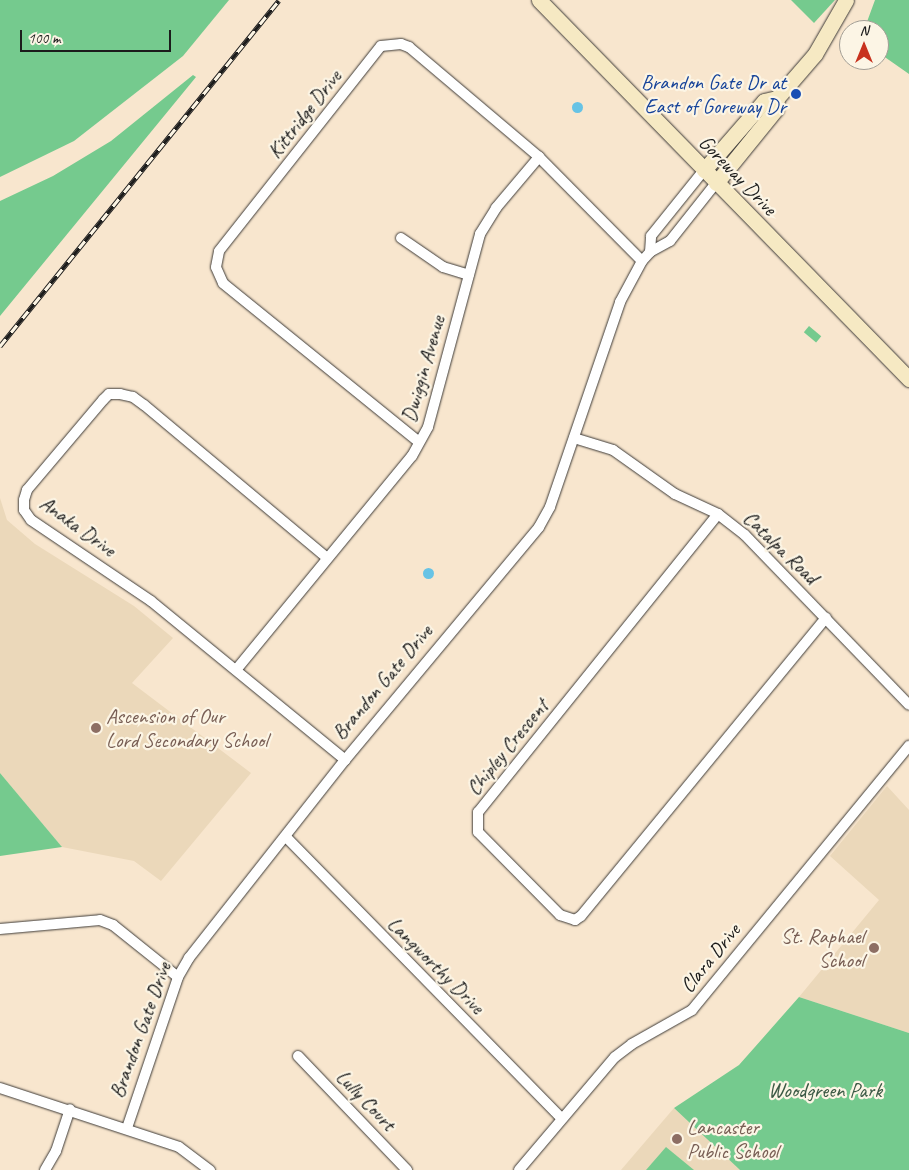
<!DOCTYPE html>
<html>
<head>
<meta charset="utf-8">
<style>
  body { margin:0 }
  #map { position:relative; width:909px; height:1170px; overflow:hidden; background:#f8e6ce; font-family:Caveat,sans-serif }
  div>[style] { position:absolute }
  .built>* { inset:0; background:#ebd8ba }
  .green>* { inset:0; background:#75ca8e; transform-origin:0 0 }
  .water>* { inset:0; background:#67c3e5 }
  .round { border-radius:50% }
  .roads { filter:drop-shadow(0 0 1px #3d3a37) drop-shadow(0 0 1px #3d3a37) }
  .street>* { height:10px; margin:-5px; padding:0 5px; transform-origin:5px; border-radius:5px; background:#fff }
  .secondary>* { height:15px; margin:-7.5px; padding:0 7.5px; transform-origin:7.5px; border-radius:7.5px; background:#f6e9c3 }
  .rail>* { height:5px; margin-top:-2.5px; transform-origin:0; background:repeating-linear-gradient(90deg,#fcf5e5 0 9px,#1c1c1c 0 18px); box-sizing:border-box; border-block:1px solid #1c1c1c }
  .dots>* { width:14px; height:14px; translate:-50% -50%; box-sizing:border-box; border:2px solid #fcf5e5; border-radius:50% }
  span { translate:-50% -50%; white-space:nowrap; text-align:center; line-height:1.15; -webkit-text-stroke:4.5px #fcf5e5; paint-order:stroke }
  .transit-label { font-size:21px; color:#164399 }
  .right { translate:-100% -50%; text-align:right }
  .street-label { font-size:21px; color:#1c1c1c }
  .education-label { font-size:21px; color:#785e54 }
  .left { translate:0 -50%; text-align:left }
  .park-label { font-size:21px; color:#3b5944 }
  .north { position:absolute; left:839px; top:20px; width:50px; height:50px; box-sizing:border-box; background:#fcf5e5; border:1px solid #a29e95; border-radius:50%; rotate:0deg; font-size:14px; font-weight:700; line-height:20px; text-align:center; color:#1c1c1c }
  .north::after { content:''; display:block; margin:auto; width:18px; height:22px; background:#c8321e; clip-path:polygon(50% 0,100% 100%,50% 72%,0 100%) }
  .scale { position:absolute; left:20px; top:30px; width:151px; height:22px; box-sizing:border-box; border:2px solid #1c1c1c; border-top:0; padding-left:6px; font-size:15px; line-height:18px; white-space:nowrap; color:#1c1c1c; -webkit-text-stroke:4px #fcf5e5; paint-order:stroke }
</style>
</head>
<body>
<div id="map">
  <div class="built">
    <i style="clip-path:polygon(0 498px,7px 520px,35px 544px,134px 606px,173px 638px,132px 683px,251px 773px,161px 881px,134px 861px,62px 847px,0 773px)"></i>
    <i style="clip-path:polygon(887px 786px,909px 810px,909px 1033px,799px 997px,879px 900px,830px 856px)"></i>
    <i style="clip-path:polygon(674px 1108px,740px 1170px,621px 1170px)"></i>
  </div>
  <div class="green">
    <i style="clip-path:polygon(0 0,229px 0,183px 56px,74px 141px,0 177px)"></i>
    <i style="clip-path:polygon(791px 0,835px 0,814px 23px)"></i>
    <i style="clip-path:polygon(875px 0,909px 0,909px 74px,879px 53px,879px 30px,864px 30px)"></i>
    <i style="clip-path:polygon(193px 75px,196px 77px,0 316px,0 201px,53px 176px,111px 141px)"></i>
    <i style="left:809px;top:326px;width:16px;height:8px;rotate:40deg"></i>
    <i style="clip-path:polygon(0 773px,62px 847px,0 856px)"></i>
    <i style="clip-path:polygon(799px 997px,909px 1033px,909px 1170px,740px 1170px,674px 1108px,739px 1065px)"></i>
    <i style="clip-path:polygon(666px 1147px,694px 1170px,646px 1170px)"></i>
  </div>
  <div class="water">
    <i class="round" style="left:571.5px;top:101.5px;width:11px;height:11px"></i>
    <i class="round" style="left:422.5px;top:567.5px;width:11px;height:11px"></i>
  </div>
  <div class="roads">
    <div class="street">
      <i style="left:401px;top:238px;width:51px;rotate:34.6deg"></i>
      <i style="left:443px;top:267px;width:27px;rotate:17deg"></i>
      <i style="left:650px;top:252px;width:16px;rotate:-86deg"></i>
      <i style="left:651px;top:236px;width:85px;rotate:-51.2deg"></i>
      <i style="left:574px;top:438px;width:41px;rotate:17.1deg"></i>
      <i style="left:613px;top:450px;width:76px;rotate:35.4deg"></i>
      <i style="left:675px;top:494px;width:47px;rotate:24.9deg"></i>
      <i style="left:718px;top:514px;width:34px;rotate:38deg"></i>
      <i style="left:745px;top:535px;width:236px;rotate:46deg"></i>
      <i style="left:419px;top:442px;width:252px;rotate:-141deg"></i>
      <i style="left:223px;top:283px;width:17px;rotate:-114deg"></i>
      <i style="left:216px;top:267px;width:16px;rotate:-79deg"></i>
      <i style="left:219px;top:251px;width:261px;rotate:-51.7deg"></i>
      <i style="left:381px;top:46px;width:20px;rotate:-6deg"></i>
      <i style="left:401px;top:44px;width:9px;rotate:21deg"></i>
      <i style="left:409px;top:47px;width:170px;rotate:40.2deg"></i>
      <i style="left:539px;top:157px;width:146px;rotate:45.3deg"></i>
      <i style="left:718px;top:514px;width:383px;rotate:128.8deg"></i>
      <i style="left:478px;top:812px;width:20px;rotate:90deg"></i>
      <i style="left:478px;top:832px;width:117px;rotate:45.3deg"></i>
      <i style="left:560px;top:915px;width:16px;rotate:18deg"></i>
      <i style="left:575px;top:920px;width:7px;rotate:-34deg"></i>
      <i style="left:581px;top:916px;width:386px;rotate:-50.6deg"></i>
      <i style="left:326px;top:557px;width:237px;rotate:-140.1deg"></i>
      <i style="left:144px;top:405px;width:14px;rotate:-144deg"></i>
      <i style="left:133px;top:397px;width:13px;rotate:-167deg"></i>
      <i style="left:120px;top:394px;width:11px;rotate:180deg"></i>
      <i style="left:109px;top:394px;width:8px;rotate:135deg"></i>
      <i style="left:103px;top:400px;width:118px;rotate:130.2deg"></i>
      <i style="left:27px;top:490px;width:10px;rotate:107deg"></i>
      <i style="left:24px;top:500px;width:10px;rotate:90deg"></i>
      <i style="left:24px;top:510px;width:12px;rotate:55deg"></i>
      <i style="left:31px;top:520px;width:145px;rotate:34deg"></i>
      <i style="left:151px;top:601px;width:251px;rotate:39.3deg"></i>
      <i style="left:236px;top:670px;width:277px;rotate:-50.6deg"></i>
      <i style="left:412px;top:456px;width:33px;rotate:-61deg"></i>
      <i style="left:428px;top:427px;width:200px;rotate:-74.9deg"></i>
      <i style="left:480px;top:234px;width:31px;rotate:-58deg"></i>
      <i style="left:496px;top:208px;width:67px;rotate:-49.9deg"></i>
      <i style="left:286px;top:837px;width:393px;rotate:45.6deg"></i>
      <i style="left:0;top:929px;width:100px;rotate:-5.1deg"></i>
      <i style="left:100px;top:920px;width:14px;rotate:21deg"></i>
      <i style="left:113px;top:925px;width:83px;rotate:38.7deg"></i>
      <i style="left:298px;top:1056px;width:158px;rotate:46.3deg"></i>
      <i style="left:0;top:1088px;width:188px;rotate:18.2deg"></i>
      <i style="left:179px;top:1147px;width:39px;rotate:37deg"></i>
      <i style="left:127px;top:1128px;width:159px;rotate:-71.3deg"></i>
      <i style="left:178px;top:977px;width:22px;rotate:-60deg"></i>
      <i style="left:189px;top:958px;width:252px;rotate:-51.8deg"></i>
      <i style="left:345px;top:760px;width:303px;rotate:-50.2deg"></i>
      <i style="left:539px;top:527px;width:23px;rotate:-61deg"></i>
      <i style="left:550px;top:507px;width:217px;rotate:-71.1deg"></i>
      <i style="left:620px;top:302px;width:47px;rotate:-61.8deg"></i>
      <i style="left:642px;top:261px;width:12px;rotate:-48deg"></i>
      <i style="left:650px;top:252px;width:23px;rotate:-29deg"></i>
      <i style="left:670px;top:241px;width:74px;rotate:-51.6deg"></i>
      <i style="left:45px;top:1170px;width:22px;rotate:-60deg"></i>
      <i style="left:56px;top:1151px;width:44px;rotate:-71.6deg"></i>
      <i style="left:519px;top:1170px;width:148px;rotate:-49.7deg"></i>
      <i style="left:615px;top:1057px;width:21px;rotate:-37deg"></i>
      <i style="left:632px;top:1044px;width:69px;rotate:-29.5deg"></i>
      <i style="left:692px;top:1010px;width:342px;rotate:-50.6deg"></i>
    </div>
    <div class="secondary">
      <i style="left:539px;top:0;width:530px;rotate:45.69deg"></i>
      <i style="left:704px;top:170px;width:91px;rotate:-49deg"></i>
      <i style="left:764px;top:101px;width:13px;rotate:-13deg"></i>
      <i style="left:777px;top:98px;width:58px;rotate:-49.2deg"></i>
      <i style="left:815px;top:54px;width:62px;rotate:-60.1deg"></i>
      <i style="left:716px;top:183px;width:95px;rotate:-51deg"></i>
      <i style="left:776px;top:109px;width:11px;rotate:-85deg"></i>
    </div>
  </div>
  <div class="rail">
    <i style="left:0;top:346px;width:444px;rotate:-51.1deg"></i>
  </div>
  <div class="dots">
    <i style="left:796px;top:94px;background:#1a4fb4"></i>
    <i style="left:96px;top:728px;background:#8d6e63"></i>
    <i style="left:874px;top:948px;background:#8d6e63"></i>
    <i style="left:677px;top:1139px;background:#8d6e63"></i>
  </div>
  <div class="transit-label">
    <span class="right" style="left:786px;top:94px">Brandon Gate Dr at<br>East of Goreway Dr</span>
  </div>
  <div class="street-label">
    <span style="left:304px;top:114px;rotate:-52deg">Kittridge Drive</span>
    <span style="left:738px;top:175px;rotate:46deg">Goreway Drive</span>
    <span style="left:423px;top:369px;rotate:-74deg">Dwiggin Avenue</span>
    <span style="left:78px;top:526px;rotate:36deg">Anaka Drive</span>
    <span style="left:781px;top:547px;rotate:44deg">Catalpa Road</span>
    <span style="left:382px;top:682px;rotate:-50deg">Brandon Gate Drive</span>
    <span style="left:507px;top:747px;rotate:-51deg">Chipley Crescent</span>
    <span style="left:710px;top:958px;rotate:-51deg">Clara Drive</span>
    <span style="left:436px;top:965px;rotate:45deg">Langworthy Drive</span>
    <span style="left:140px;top:1030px;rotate:-70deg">Brandon Gate Drive</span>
    <span style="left:366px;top:1100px;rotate:46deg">Lully Court</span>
  </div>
  <div class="education-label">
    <span class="left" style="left:106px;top:728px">Ascension of Our<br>Lord Secondary School</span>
    <span class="right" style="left:864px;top:948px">St. Raphael<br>School</span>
    <span class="left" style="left:687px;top:1139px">Lancaster<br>Public School</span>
  </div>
  <div class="park-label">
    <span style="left:825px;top:1090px">Woodgreen Park</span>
  </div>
  <div class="north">N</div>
  <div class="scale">100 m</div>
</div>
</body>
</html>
